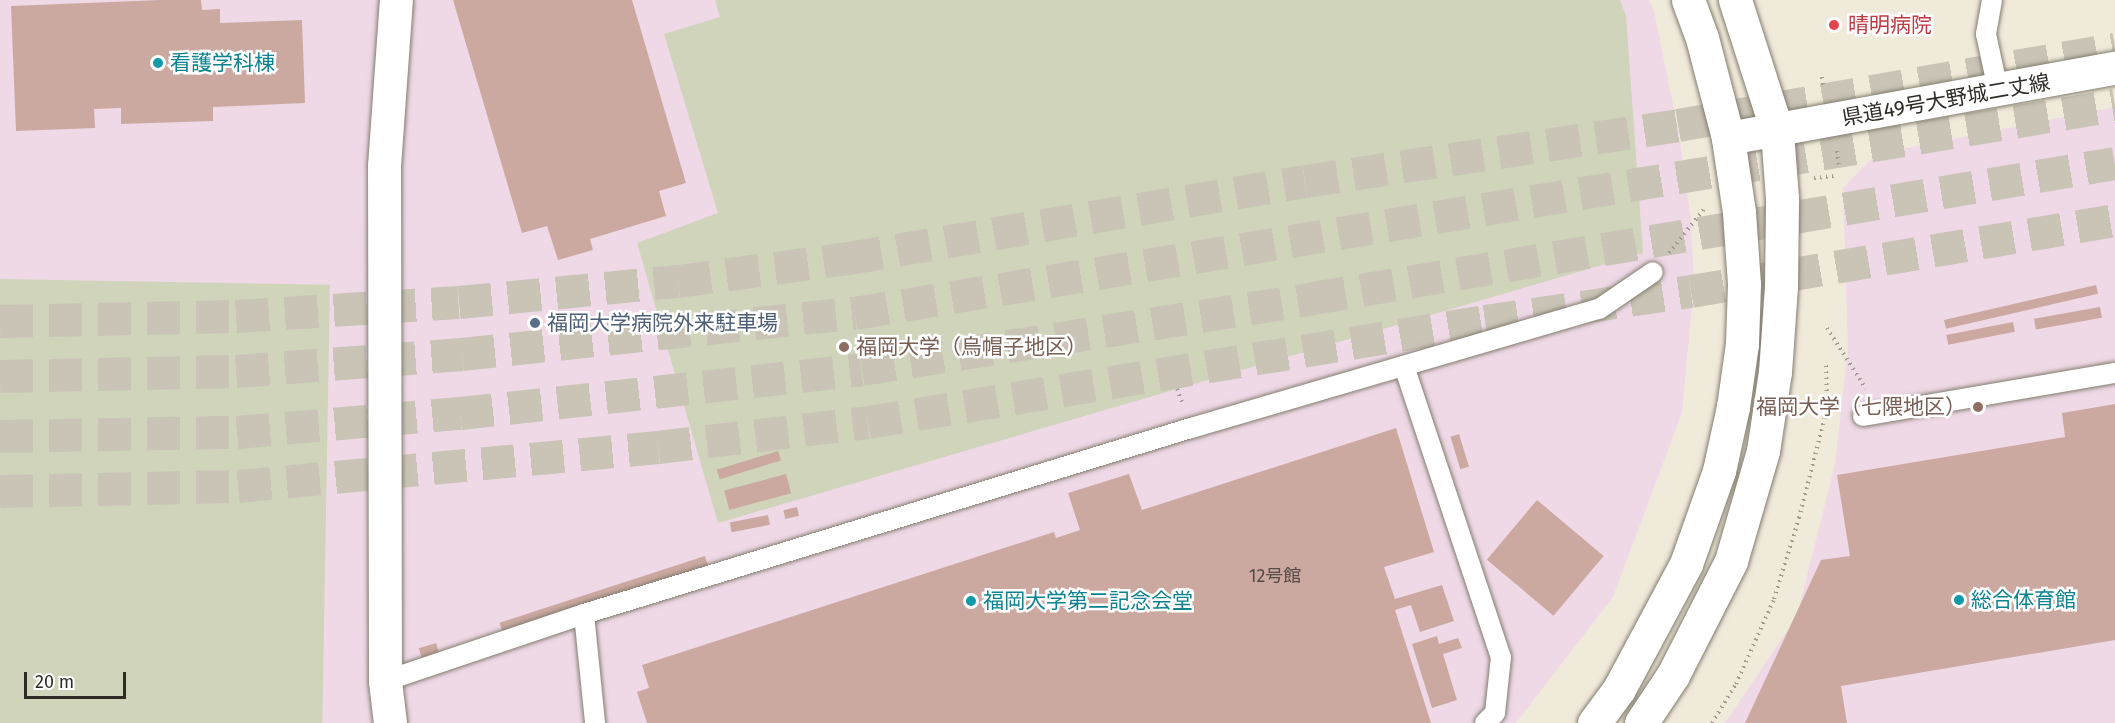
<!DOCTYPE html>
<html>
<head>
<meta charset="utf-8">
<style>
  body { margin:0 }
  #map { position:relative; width:2115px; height:723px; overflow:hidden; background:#f0eada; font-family:"Fira Sans","Noto Sans JP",sans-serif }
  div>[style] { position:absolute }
  .education>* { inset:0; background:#efd9e7 }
  .green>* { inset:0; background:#cfd4ba; transform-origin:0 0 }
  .building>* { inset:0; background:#cba9a1; transform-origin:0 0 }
  .highway-tunnel>* { height:33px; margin-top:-16.5px; transform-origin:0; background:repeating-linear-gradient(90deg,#c9c4b6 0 33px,transparent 0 49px) }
  .path>* { height:4px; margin-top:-2px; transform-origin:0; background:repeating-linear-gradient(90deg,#9f9a8f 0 1.5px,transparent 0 6px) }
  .roads { filter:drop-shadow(0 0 2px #837d6f) drop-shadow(0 0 2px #837d6f) }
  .lane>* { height:20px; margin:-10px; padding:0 10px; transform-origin:10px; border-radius:10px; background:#fff }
  .secondary>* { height:33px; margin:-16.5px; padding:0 16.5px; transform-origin:16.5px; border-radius:16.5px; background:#fff }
  .primary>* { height:33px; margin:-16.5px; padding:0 16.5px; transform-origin:16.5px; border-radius:16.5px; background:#fff }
  .dots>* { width:16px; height:16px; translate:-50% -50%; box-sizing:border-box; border:3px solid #fff; border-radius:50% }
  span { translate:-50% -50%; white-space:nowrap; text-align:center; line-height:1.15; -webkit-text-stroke:5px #fff; paint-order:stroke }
  .number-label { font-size:18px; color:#564b46 }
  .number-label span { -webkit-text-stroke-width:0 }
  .health-label { font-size:21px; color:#be3a42 }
  .left { translate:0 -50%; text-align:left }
  .culture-label { font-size:21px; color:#0d838f }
  .street-label { font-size:21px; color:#2f2c27 }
  .service-label { font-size:21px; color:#4e5e75 }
  .education-label { font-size:21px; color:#785e54 }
  .right { translate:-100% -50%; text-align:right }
  .scale { position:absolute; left:24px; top:672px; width:102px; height:27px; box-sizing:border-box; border:3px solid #2f2c27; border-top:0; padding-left:8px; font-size:18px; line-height:21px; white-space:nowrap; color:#2f2c27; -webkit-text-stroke:4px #fff; paint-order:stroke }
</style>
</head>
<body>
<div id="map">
  <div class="education">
    <i style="clip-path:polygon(0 0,1649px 0,1654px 11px,1679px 134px,1691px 220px,1694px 282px,1682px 413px,1613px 597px,1516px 723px,0 723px)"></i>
    <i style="clip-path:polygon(2115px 107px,2115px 723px,1725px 723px,1797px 616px,1835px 464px,1848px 349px,1843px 188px,1876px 154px)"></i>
  </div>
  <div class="green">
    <i style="clip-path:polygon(715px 0,1620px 0,1626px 16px,1643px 253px,718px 523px,637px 243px,718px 213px,664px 34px,720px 17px)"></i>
    <i style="left:0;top:279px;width:330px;height:444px;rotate:1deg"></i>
  </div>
  <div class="building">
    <i style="clip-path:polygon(161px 0,201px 0,202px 10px,220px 9px,220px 23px,302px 20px,305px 103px,213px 107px,213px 121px,121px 124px,121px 108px,94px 109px,95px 128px,16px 131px,11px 6px)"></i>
    <i style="clip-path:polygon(453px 0,632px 0,686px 183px,659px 191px,666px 216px,590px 239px,593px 250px,558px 260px,547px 226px,522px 233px)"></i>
    <i style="left:2096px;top:285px;width:9px;height:156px;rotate:77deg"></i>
    <i style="left:2100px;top:307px;width:11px;height:67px;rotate:80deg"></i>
    <i style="left:2013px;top:322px;width:10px;height:68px;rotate:79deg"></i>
    <i style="clip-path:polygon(2115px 404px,2115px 640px,1841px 686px,1847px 723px,1745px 723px,1821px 560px,1850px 556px,1837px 475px,2065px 437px,2062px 413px)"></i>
    <i style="clip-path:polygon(1396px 428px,1434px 552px,1384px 567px,1395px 599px,1442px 585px,1454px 621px,1420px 632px,1411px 605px,1395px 610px,1431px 723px,647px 723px,637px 692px,649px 688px,642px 665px,1054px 532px,1056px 538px,1080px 530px,1068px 493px,1129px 474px,1142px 510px)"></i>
    <i style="left:1459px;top:434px;width:34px;height:9px;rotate:73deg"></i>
    <i style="left:778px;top:451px;width:10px;height:64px;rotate:73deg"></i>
    <i style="left:786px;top:474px;width:20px;height:64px;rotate:75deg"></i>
    <i style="left:1537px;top:500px;width:87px;height:78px;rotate:40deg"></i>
    <i style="left:797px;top:507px;width:9px;height:14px;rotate:77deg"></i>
    <i style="left:768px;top:515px;width:10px;height:39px;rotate:79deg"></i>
    <i style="left:705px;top:556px;width:13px;height:216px;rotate:72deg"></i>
    <i style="clip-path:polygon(1437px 636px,1439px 644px,1458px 638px,1462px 648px,1443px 654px,1457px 700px,1432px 708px,1412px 644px)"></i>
    <i style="left:436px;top:643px;width:10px;height:18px;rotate:73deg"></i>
  </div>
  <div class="highway-tunnel">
    <i style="left:0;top:321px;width:236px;rotate:-1.2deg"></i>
    <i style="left:236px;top:316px;width:223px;rotate:-3.6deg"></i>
    <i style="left:459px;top:302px;width:220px;rotate:-5.5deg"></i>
    <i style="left:678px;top:281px;width:173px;rotate:-7.7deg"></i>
    <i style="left:849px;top:258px;width:462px;rotate:-9.6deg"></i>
    <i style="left:1305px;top:181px;width:377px;rotate:-8.5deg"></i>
    <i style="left:1678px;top:125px;width:444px;rotate:-9.9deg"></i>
    <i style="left:0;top:376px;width:236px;rotate:-1.2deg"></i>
    <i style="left:236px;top:371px;width:227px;rotate:-4.3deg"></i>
    <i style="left:462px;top:354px;width:395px;rotate:-6deg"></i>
    <i style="left:855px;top:313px;width:1277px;rotate:-9.37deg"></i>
    <i style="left:0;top:436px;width:237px;rotate:-1deg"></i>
    <i style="left:237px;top:432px;width:224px;rotate:-4.9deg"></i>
    <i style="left:460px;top:413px;width:404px;rotate:-6.2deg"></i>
    <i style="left:862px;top:369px;width:457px;rotate:-8.9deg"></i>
    <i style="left:1313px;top:298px;width:813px;rotate:-9.55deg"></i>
    <i style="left:0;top:491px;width:238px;rotate:-1.2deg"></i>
    <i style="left:238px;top:486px;width:422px;rotate:-5.3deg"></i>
    <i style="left:658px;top:447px;width:211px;rotate:-6.8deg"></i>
    <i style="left:868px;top:422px;width:625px;rotate:-9.3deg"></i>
    <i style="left:1485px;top:321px;width:208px;rotate:-8.3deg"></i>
    <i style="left:1691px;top:291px;width:430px;rotate:-9.5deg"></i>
  </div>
  <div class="path">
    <i style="left:1822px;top:77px;width:11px;rotate:80deg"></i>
    <i style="left:1837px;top:151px;width:14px;rotate:82deg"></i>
    <i style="left:1814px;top:178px;width:20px;rotate:-6deg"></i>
    <i style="left:1669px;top:253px;width:56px;rotate:-51.5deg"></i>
    <i style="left:1827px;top:328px;width:72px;rotate:57.4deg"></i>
    <i style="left:1177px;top:389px;width:14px;rotate:69deg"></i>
    <i style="left:1712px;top:723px;width:46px;rotate:-58.4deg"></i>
    <i style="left:1736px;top:684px;width:93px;rotate:-65.9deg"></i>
    <i style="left:1774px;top:599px;width:85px;rotate:-72.8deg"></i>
    <i style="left:1799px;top:518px;width:113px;rotate:-75.6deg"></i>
    <i style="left:1827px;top:409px;width:44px;rotate:-91.3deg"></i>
  </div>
  <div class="roads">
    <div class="lane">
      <i style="left:1992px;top:0;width:35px;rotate:100deg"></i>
      <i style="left:1986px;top:34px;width:57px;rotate:77.9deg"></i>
      <i style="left:1404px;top:366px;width:307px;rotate:71.6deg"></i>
      <i style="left:1501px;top:657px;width:56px;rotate:96.1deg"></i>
      <i style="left:1495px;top:713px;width:14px;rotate:135deg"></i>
      <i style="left:1863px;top:416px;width:256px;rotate:-9.7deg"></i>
      <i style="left:584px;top:614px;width:110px;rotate:84.2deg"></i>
      <i style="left:385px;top:681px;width:210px;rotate:-18.6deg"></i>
      <i style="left:584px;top:614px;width:635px;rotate:-17.04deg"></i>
      <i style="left:1191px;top:428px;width:425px;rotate:-16.3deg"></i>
      <i style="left:1599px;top:309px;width:65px;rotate:-34.4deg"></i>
    </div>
    <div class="secondary">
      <i style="left:1688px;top:0;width:40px;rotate:69.8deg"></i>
      <i style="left:1702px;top:38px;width:103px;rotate:75.4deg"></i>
      <i style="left:1735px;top:0;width:138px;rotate:72.2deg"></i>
      <i style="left:390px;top:723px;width:42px;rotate:-96.8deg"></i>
      <i style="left:385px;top:681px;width:515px;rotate:-90.11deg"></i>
      <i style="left:384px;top:166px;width:166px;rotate:-85.9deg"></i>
    </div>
    <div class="primary">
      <i style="left:1594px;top:723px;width:42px;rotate:-53.7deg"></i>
      <i style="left:1619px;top:689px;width:142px;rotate:-61.8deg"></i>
      <i style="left:1686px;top:564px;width:99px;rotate:-70.5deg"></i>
      <i style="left:1719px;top:471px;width:66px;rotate:-77.7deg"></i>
      <i style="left:1733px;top:407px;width:64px;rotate:-81.9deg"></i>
      <i style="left:1742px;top:344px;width:60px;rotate:-88.1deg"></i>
      <i style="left:1744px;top:284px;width:72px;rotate:-94deg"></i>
      <i style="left:1739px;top:212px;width:75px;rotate:-98.5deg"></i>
      <i style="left:1728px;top:138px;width:393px;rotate:-10.3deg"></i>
      <i style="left:1641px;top:723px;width:58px;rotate:-56.3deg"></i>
      <i style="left:1673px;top:675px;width:128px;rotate:-63deg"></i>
      <i style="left:1731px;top:561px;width:115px;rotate:-73.8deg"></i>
      <i style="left:1763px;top:451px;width:80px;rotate:-81.4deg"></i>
      <i style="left:1775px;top:372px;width:86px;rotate:-86deg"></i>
      <i style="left:1781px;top:286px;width:88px;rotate:-89.3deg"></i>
      <i style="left:1782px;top:198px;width:67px;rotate:-94.3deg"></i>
    </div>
  </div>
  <div class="dots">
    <i style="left:1834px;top:25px;background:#e0444e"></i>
    <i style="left:158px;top:63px;background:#0f9aa8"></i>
    <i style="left:535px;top:323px;background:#5c6f8a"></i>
    <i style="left:844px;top:347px;background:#8d6e63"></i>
    <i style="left:1978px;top:407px;background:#8d6e63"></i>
    <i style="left:1959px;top:600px;background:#0f9aa8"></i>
    <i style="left:971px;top:601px;background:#0f9aa8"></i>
  </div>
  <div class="number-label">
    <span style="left:1275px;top:576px">12号館</span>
  </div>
  <div class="health-label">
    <span class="left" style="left:1848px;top:25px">晴明病院</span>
  </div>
  <div class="culture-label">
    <span class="left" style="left:170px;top:63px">看護学科棟</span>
    <span class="left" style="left:1971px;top:600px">総合体育館</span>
    <span class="left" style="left:983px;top:601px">福岡大学第二記念会堂</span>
  </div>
  <div class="street-label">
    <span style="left:1946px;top:100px;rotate:-10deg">県道49号大野城二丈線</span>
  </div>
  <div class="service-label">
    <span class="left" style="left:547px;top:323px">福岡大学病院外来駐車場</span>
  </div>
  <div class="education-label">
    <span class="left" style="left:856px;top:347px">福岡大学（烏帽子地区）</span>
    <span class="right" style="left:1966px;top:407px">福岡大学（七隈地区）</span>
  </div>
  <div class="scale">20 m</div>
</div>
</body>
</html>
